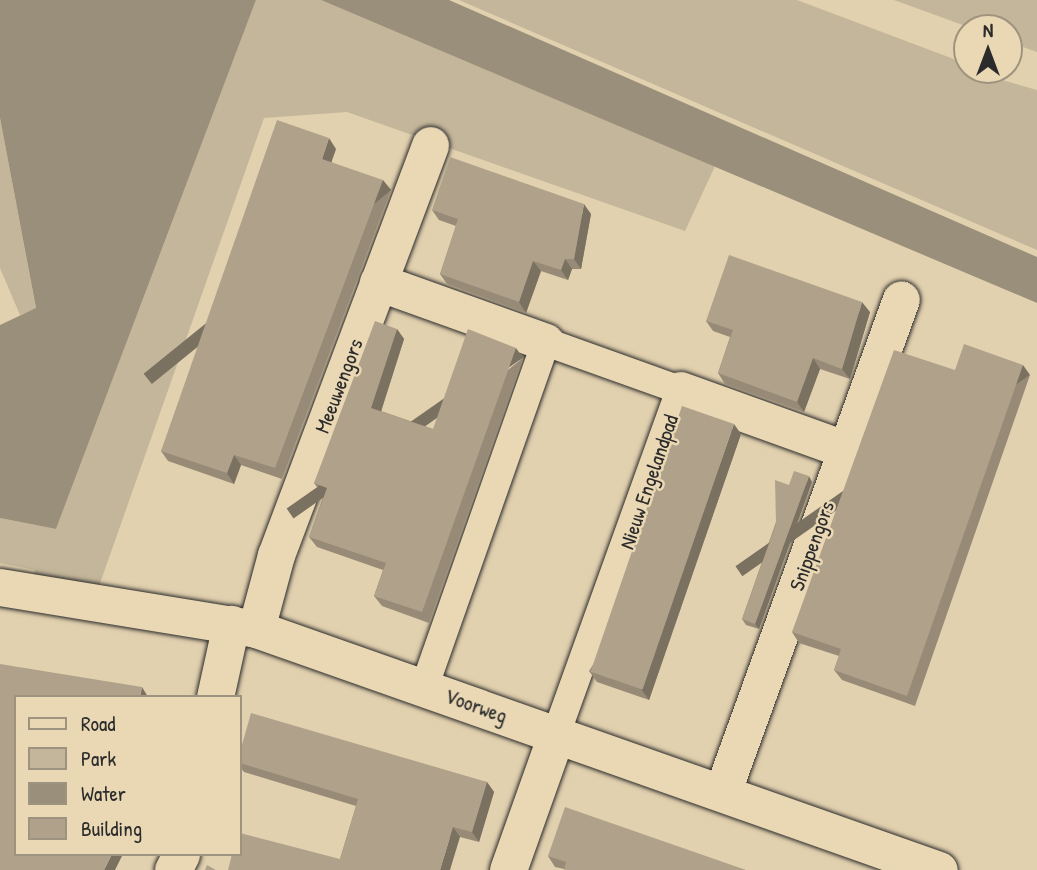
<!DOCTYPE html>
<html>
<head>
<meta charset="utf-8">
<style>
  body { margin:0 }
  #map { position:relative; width:1037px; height:870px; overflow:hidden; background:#e2d1af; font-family:"Patrick Hand",sans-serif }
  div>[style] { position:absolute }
  .green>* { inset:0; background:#c4b69a }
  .water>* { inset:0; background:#9a8f7b }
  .roads { filter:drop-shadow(0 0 2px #2b2b2b) drop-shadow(0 0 2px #2b2b2b) }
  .pedestrian>* { height:28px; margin:-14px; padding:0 14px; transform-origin:14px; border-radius:14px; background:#ead8b5 }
  .minor>* { height:37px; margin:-18.5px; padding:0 18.5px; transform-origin:18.5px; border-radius:18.5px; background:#ead8b5 }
  .wall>* { inset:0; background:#978b77 }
  .shaded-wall>* { inset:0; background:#7b7161; transform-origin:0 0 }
  .building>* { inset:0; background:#b0a28a; transform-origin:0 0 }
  span { translate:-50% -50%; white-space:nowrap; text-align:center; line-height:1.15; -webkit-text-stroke:5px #ead8b5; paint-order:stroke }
  .street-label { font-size:21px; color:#2b2b2b }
  .legend { position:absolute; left:14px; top:695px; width:228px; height:161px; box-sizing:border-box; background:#ead8b5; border:2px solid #9e937e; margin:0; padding:9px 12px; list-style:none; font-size:21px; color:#2b2b2b }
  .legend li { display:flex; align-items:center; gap:14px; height:35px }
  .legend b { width:35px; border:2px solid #9e937e }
  .north { position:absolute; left:953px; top:14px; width:70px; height:70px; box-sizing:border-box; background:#ead8b5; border:2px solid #9e937e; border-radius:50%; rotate:0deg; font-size:19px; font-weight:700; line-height:28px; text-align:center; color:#2b2b2b }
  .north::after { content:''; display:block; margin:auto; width:24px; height:32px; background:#2b2b2b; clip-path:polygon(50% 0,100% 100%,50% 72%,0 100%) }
</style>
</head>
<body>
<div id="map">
  <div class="green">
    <i style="clip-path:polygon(256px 0,321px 0,715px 166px,685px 231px,347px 112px,264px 118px,98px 589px,33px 578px,35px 570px,0 563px,0 518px,56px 529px)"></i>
    <i style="clip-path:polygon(459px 0,797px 0,967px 64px,967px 70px,1037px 90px,1037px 250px)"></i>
    <i style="clip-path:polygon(894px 0,1037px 0,1037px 52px,1009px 42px,1009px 28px,971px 28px)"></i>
    <i style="clip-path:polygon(0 118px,36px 309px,20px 315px,0 268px)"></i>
  </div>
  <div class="water">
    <i style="clip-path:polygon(0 0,256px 0,56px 529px,0 518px,0 325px,36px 308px,0 118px)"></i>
    <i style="clip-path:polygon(321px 0,449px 0,1037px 257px,1037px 303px)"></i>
  </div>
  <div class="roads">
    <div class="pedestrian">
      <i style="left:424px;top:688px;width:367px;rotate:-70.6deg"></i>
      <i style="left:546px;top:342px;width:142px;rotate:19.7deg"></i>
      <i style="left:680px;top:390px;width:367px;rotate:109.8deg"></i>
    </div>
    <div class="minor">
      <i style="left:378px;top:282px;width:178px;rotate:19.7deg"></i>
      <i style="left:680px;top:390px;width:177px;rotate:19.8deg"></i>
      <i style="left:0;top:587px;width:259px;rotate:9.3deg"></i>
      <i style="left:256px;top:629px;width:724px;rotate:19.44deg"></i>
      <i style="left:256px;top:629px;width:77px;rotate:-74.9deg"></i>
      <i style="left:276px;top:555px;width:438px;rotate:-69.4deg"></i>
      <i style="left:215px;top:697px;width:75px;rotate:-77.6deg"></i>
      <i style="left:722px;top:793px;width:525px;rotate:-70.08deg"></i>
      <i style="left:173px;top:870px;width:18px;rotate:-63deg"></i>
      <i style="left:508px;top:870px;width:143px;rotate:-70.4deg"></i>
    </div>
  </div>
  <div class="wall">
    <i style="clip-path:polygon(336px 149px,331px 162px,391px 190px,282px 479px,241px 465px,234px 484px,168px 461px,161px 451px)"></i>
    <i style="clip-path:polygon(432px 210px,591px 214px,581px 269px,572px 269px,568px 280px,541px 271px,526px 313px,447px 284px,440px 274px,456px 226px,439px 220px)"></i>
    <i style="clip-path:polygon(870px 312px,850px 379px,820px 369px,804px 412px,725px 384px,718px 373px,730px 337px,713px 331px,706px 321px)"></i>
    <i style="clip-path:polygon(397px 329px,404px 339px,381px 411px,433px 429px,523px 358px,429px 623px,382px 606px,374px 596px,383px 570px,317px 547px,309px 537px,324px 494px,322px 494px,314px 483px)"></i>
    <i style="clip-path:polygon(955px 370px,1030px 375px,915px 706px,842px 680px,834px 670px,839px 656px,799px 643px,792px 632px)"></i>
    <i style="clip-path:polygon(741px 434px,649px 700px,597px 682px,589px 671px)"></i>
    <i style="clip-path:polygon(812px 482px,759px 629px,746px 625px,742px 619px,789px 485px)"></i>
    <i style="clip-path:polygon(240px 752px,487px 782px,494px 792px,479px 842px,460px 837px,340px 859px,356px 806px,244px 772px,240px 767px)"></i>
    <i style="clip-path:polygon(548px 856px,746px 870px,564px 869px,555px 867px)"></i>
  </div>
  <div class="shaded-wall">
    <i style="clip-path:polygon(329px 138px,336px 149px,329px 169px,322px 159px)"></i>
    <i style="left:383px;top:180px;width:13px;height:308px;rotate:51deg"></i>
    <i style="clip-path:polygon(584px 204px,591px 214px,581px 269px,574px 259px)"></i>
    <i style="clip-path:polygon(565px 259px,572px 269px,568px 280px,561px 270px)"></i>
    <i style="clip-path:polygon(533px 261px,541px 271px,526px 313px,519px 302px)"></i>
    <i style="clip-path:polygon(862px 302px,870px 312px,850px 379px,842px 369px)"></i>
    <i style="clip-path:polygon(397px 329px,404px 339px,379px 418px,371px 408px)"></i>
    <i style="left:516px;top:348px;width:12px;height:280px;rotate:55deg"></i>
    <i style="clip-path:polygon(813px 358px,820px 369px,804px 412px,797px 402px)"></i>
    <i style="left:1023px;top:365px;width:12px;height:351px;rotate:55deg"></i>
    <i style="clip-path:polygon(734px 424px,741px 434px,649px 700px,641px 689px)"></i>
    <i style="clip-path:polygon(234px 455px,241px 465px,234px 484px,227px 473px)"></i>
    <i style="clip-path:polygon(809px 476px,812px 482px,759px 629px,755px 624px)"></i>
    <i style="clip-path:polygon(142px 687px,148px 697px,140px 697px)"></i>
    <i style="clip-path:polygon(487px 782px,494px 792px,479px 842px,472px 832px)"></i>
    <i style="clip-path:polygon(453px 827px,460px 837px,450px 870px,440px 870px)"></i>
    <i style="clip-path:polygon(112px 854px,123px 854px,115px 870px,104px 870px)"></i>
  </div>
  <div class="building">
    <i style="clip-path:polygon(277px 120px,329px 138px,322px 159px,383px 180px,275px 468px,234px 455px,227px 473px,161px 451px)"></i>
    <i style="clip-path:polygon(450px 157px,584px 204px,574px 259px,565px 259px,561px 270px,533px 261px,519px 302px,440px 274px,458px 219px,432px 210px)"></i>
    <i style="clip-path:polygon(729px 255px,862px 302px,842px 369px,813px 358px,797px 402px,718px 373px,733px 330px,706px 321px)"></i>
    <i style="clip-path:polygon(375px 321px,397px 329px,371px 408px,433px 429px,468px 329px,516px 348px,422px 612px,374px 596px,386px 563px,309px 537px,327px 488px,314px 483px)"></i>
    <i style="clip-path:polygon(964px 344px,1023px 365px,907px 696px,834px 670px,841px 649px,792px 632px,894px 350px,955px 370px)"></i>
    <i style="left:682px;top:406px;width:55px;height:281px;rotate:19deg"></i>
    <i style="clip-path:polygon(794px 471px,809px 476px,755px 624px,742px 619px,776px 524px,775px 480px,789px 485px)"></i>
    <i style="clip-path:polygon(0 664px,142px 687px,140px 697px,16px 697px,16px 854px,112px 854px,104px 870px,0 870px)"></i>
    <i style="clip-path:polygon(251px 713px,487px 782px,472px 832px,453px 827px,440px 870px,228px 870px,232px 854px,240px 854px,240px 833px,340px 859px,358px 799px,240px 763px,240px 752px)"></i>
    <i style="clip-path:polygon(565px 807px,746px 870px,564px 870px,566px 862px,548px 856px)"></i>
    <i style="clip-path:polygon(207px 865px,216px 870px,205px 870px)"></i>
  </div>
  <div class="street-label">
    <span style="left:339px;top:386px;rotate:-69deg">Meeuwengors</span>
    <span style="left:649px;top:482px;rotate:-71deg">Nieuw Engelandpad</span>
    <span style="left:812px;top:546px;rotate:-70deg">Snippengors</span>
    <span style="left:476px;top:706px;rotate:20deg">Voorweg</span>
  </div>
  <ul class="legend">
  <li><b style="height:9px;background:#ead8b5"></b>Road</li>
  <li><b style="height:19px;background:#c4b69a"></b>Park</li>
  <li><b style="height:19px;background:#9a8f7b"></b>Water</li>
  <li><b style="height:19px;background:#b0a28a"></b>Building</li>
  </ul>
  <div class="north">N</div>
</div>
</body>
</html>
